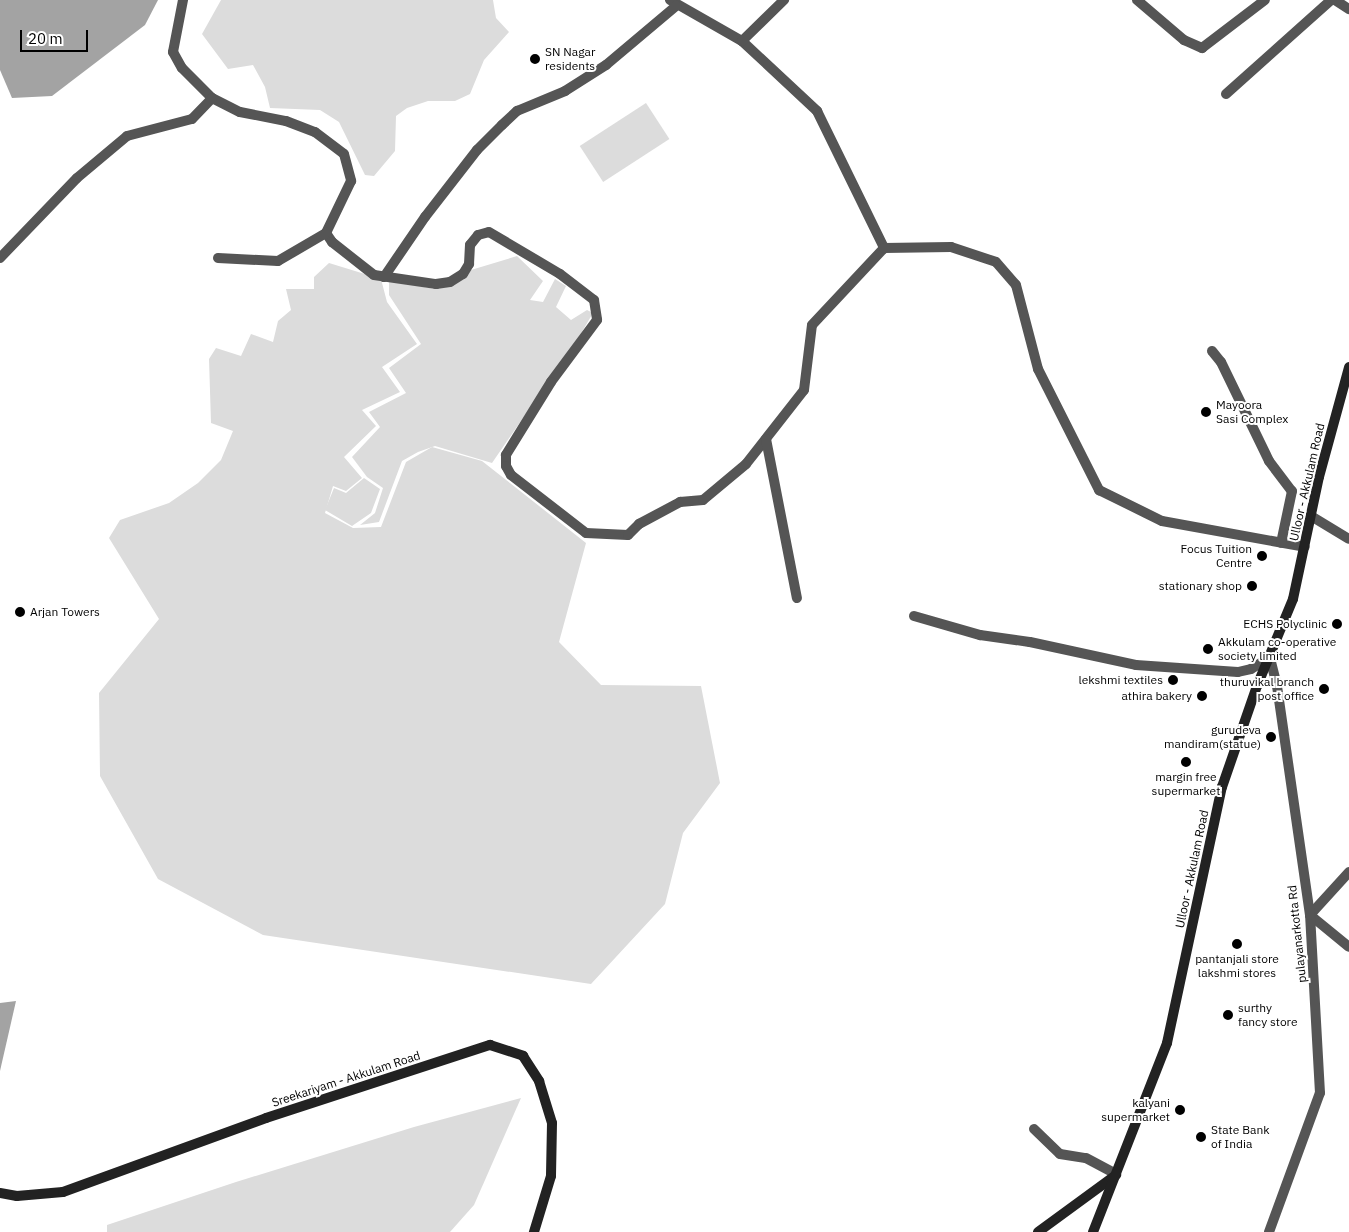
<!DOCTYPE html>
<html>
<head>
<meta charset="utf-8">
<style>
  body { margin:0 }
  #map { position:relative; width:1349px; height:1232px; overflow:hidden; background:#fff; font-family:"IBM Plex Sans",sans-serif }
  div>[style] { position:absolute }
  .green>* { inset:0; background:#dcdcdc; transform-origin:0 0 }
  .water>* { inset:0; background:#a3a3a3 }
  .minor>* { height:10px; margin:-5px; padding:0 5px; transform-origin:5px; border-radius:5px; background:#555 }
  .tertiary>* { height:10px; margin:-5px; padding:0 5px; transform-origin:5px; border-radius:5px; background:#555 }
  .secondary>* { height:10px; margin:-5px; padding:0 5px; transform-origin:5px; border-radius:5px; background:#222 }
  .dots>* { width:14px; height:14px; translate:-50% -50%; box-sizing:border-box; border:2px solid #fff; border-radius:50% }
  span { translate:-50% -50%; white-space:nowrap; text-align:center; line-height:1.15; -webkit-text-stroke:4px #fff; paint-order:stroke }
  .poi-label { font-size:12px; color:#000 }
  .left { translate:0 -50%; text-align:left }
  .right { translate:-100% -50%; text-align:right }
  .street-label { font-size:12px; color:#000 }
  .scale { position:absolute; left:20px; top:30px; width:68px; height:22px; box-sizing:border-box; border:2px solid #000; border-top:0; padding-left:6px; font-size:15px; line-height:18px; white-space:nowrap; color:#000; -webkit-text-stroke:4px #fff; paint-order:stroke }
</style>
</head>
<body>
<div id="map">
  <div class="green">
    <i style="clip-path:polygon(221px 0,493px 0,496px 18px,509px 32px,484px 60px,470px 94px,455px 101px,428px 101px,407px 108px,396px 116px,395px 151px,374px 176px,365px 175px,339px 122px,320px 110px,270px 108px,265px 87px,253px 65px,228px 69px,202px 34px)"></i>
    <i style="left:646px;top:103px;width:43px;height:79px;rotate:57deg"></i>
    <i style="clip-path:polygon(517px 256px,543px 281px,530px 300px,543px 302px,555px 279px,566px 286px,556px 307px,571px 320px,587px 310px,593px 313px,580px 335px,492px 463px,435px 446px,418px 452px,402px 461px,379px 522px,360px 525px,375px 513px,383px 488px,367px 477px,352px 457px,380px 427px,369px 412px,406px 393px,389px 368px,421px 344px,389px 295px,389px 280px,434px 289px,471px 270px)"></i>
    <i style="clip-path:polygon(329px 263px,381px 279px,387px 302px,417px 344px,382px 367px,400px 392px,362px 410px,376px 426px,344px 457px,362px 478px,346px 491px,333px 486px,325px 513px,353px 528px,381px 527px,406px 462px,432px 447px,482px 461px,586px 543px,559px 642px,601px 685px,701px 686px,720px 783px,683px 833px,665px 904px,591px 984px,263px 935px,158px 879px,100px 776px,99px 693px,159px 619px,109px 538px,120px 520px,169px 503px,198px 483px,221px 460px,233px 431px,211px 423px,209px 359px,216px 348px,241px 356px,251px 334px,273px 342px,278px 321px,291px 310px,286px 289px,314px 289px,314px 277px)"></i>
    <i style="clip-path:polygon(364px 478px,380px 489px,371px 513px,352px 526px,325px 510px,334px 488px,346px 493px)"></i>
    <i style="clip-path:polygon(521px 1098px,474px 1205px,450px 1232px,107px 1232px,107px 1225px,236px 1182px,414px 1127px)"></i>
  </div>
  <div class="water">
    <i style="clip-path:polygon(0 0,158px 0,145px 25px,52px 96px,12px 98px,0 70px)"></i>
    <i style="clip-path:polygon(16px 1001px,0 1071px,0 1003px)"></i>
  </div>
  <div class="minor">
    <i style="left:183px;top:0;width:53px;rotate:100.9deg"></i>
    <i style="left:173px;top:52px;width:18px;rotate:61deg"></i>
    <i style="left:182px;top:68px;width:42px;rotate:45deg"></i>
    <i style="left:212px;top:98px;width:31px;rotate:27deg"></i>
    <i style="left:240px;top:112px;width:47px;rotate:11.1deg"></i>
    <i style="left:286px;top:121px;width:31px;rotate:21deg"></i>
    <i style="left:315px;top:132px;width:36px;rotate:37deg"></i>
    <i style="left:344px;top:154px;width:28px;rotate:75deg"></i>
    <i style="left:351px;top:181px;width:58px;rotate:115.7deg"></i>
    <i style="left:326px;top:233px;width:11px;rotate:56deg"></i>
    <i style="left:332px;top:242px;width:53px;rotate:38.2deg"></i>
    <i style="left:374px;top:275px;width:63px;rotate:8.3deg"></i>
    <i style="left:436px;top:284px;width:14px;rotate:-8deg"></i>
    <i style="left:450px;top:282px;width:15px;rotate:-32deg"></i>
    <i style="left:463px;top:274px;width:12px;rotate:-59deg"></i>
    <i style="left:469px;top:264px;width:19px;rotate:-87deg"></i>
    <i style="left:470px;top:245px;width:13px;rotate:-51deg"></i>
    <i style="left:478px;top:235px;width:11px;rotate:-15deg"></i>
    <i style="left:489px;top:232px;width:82px;rotate:30.6deg"></i>
    <i style="left:560px;top:274px;width:43px;rotate:37.4deg"></i>
    <i style="left:594px;top:300px;width:20px;rotate:81deg"></i>
    <i style="left:597px;top:320px;width:77px;rotate:126.6deg"></i>
    <i style="left:551px;top:382px;width:86px;rotate:121.7deg"></i>
    <i style="left:506px;top:455px;width:11px;rotate:90deg"></i>
    <i style="left:506px;top:466px;width:10px;rotate:61deg"></i>
    <i style="left:511px;top:475px;width:95px;rotate:37.7deg"></i>
    <i style="left:586px;top:533px;width:42px;rotate:2.7deg"></i>
    <i style="left:628px;top:535px;width:16px;rotate:-45deg"></i>
    <i style="left:639px;top:524px;width:47px;rotate:-28.2deg"></i>
    <i style="left:680px;top:502px;width:23px;rotate:-5deg"></i>
    <i style="left:703px;top:500px;width:56px;rotate:-39.9deg"></i>
    <i style="left:746px;top:464px;width:94px;rotate:-51.9deg"></i>
    <i style="left:804px;top:390px;width:65px;rotate:-83deg"></i>
    <i style="left:812px;top:325px;width:105px;rotate:-46.9deg"></i>
    <i style="left:670px;top:0;width:83px;rotate:29.7deg"></i>
    <i style="left:742px;top:41px;width:103px;rotate:43deg"></i>
    <i style="left:817px;top:111px;width:153px;rotate:63.9deg"></i>
    <i style="left:1137px;top:0;width:62px;rotate:40.4deg"></i>
    <i style="left:1184px;top:40px;width:20px;rotate:24deg"></i>
    <i style="left:1202px;top:48px;width:79px;rotate:-37.3deg"></i>
    <i style="left:1335px;top:0;width:17px;rotate:33deg"></i>
    <i style="left:742px;top:41px;width:59px;rotate:-44.3deg"></i>
    <i style="left:1226px;top:94px;width:141px;rotate:-41.8deg"></i>
    <i style="left:884px;top:248px;width:67px;rotate:-0.9deg"></i>
    <i style="left:951px;top:247px;width:47px;rotate:18.4deg"></i>
    <i style="left:996px;top:262px;width:30px;rotate:49deg"></i>
    <i style="left:1016px;top:285px;width:87px;rotate:75.3deg"></i>
    <i style="left:1038px;top:369px;width:136px;rotate:63.2deg"></i>
    <i style="left:1099px;top:490px;width:70px;rotate:26.2deg"></i>
    <i style="left:1162px;top:521px;width:145px;rotate:10.3deg"></i>
    <i style="left:0;top:258px;width:111px;rotate:-46.1deg"></i>
    <i style="left:77px;top:178px;width:65px;rotate:-40deg"></i>
    <i style="left:127px;top:136px;width:67px;rotate:-14.7deg"></i>
    <i style="left:192px;top:119px;width:29px;rotate:-46deg"></i>
    <i style="left:218px;top:258px;width:60px;rotate:2.9deg"></i>
    <i style="left:278px;top:261px;width:56px;rotate:-30.3deg"></i>
    <i style="left:384px;top:277px;width:73px;rotate:-55.7deg"></i>
    <i style="left:425px;top:217px;width:85px;rotate:-52.2deg"></i>
    <i style="left:477px;top:150px;width:35px;rotate:-45deg"></i>
    <i style="left:502px;top:125px;width:21px;rotate:-43deg"></i>
    <i style="left:517px;top:111px;width:52px;rotate:-22.6deg"></i>
    <i style="left:565px;top:91px;width:49px;rotate:-32.4deg"></i>
    <i style="left:606px;top:65px;width:92px;rotate:-40.1deg"></i>
    <i style="left:1212px;top:351px;width:14px;rotate:51deg"></i>
    <i style="left:1221px;top:362px;width:110px;rotate:64.1deg"></i>
    <i style="left:1269px;top:461px;width:38px;rotate:53deg"></i>
    <i style="left:1292px;top:491px;width:53px;rotate:101.9deg"></i>
    <i style="left:766px;top:439px;width:162px;rotate:79deg"></i>
    <i style="left:1311px;top:516px;width:44px;rotate:31.2deg"></i>
    <i style="left:914px;top:616px;width:69px;rotate:16.1deg"></i>
    <i style="left:980px;top:635px;width:50px;rotate:8deg"></i>
    <i style="left:1030px;top:642px;width:108px;rotate:12.2deg"></i>
    <i style="left:1136px;top:665px;width:102px;rotate:3.9deg"></i>
    <i style="left:1238px;top:672px;width:13px;rotate:-13deg"></i>
    <i style="left:1251px;top:669px;width:22px;rotate:-32deg"></i>
    <i style="left:1349px;top:872px;width:58px;rotate:132.2deg"></i>
    <i style="left:1310px;top:915px;width:50px;rotate:39.4deg"></i>
    <i style="left:1034px;top:1129px;width:36px;rotate:44deg"></i>
    <i style="left:1060px;top:1154px;width:26px;rotate:9deg"></i>
    <i style="left:1086px;top:1158px;width:34px;rotate:28deg"></i>
  </div>
  <div class="tertiary">
    <i style="left:1269px;top:1232px;width:148px;rotate:-69.9deg"></i>
    <i style="left:1320px;top:1093px;width:178px;rotate:-93.2deg"></i>
    <i style="left:1310px;top:915px;width:231px;rotate:-98.2deg"></i>
    <i style="left:1277px;top:686px;width:30px;rotate:-104deg"></i>
  </div>
  <div class="secondary">
    <i style="left:0;top:1193px;width:17px;rotate:10deg"></i>
    <i style="left:17px;top:1196px;width:46px;rotate:-5deg"></i>
    <i style="left:63px;top:1192px;width:216px;rotate:-20deg"></i>
    <i style="left:266px;top:1118px;width:236px;rotate:-18.1deg"></i>
    <i style="left:490px;top:1045px;width:35px;rotate:18deg"></i>
    <i style="left:523px;top:1056px;width:30px;rotate:57deg"></i>
    <i style="left:539px;top:1081px;width:44px;rotate:72.8deg"></i>
    <i style="left:552px;top:1123px;width:53px;rotate:91.1deg"></i>
    <i style="left:551px;top:1176px;width:59px;rotate:106.9deg"></i>
    <i style="left:1038px;top:1232px;width:97px;rotate:-36.2deg"></i>
    <i style="left:1093px;top:1232px;width:203px;rotate:-68.6deg"></i>
    <i style="left:1167px;top:1043px;width:262px;rotate:-77.9deg"></i>
    <i style="left:1222px;top:787px;width:107px;rotate:-70.9deg"></i>
    <i style="left:1257px;top:686px;width:94px;rotate:-67.5deg"></i>
    <i style="left:1293px;top:599px;width:125px;rotate:-78deg"></i>
    <i style="left:1319px;top:477px;width:114px;rotate:-74.7deg"></i>
  </div>
  <div class="dots">
    <i style="left:535px;top:59px;background:#000"></i>
    <i style="left:1206px;top:412px;background:#000"></i>
    <i style="left:1262px;top:556px;background:#000"></i>
    <i style="left:1252px;top:586px;background:#000"></i>
    <i style="left:20px;top:612px;background:#000"></i>
    <i style="left:1337px;top:624px;background:#000"></i>
    <i style="left:1208px;top:649px;background:#000"></i>
    <i style="left:1173px;top:680px;background:#000"></i>
    <i style="left:1324px;top:689px;background:#000"></i>
    <i style="left:1202px;top:696px;background:#000"></i>
    <i style="left:1271px;top:737px;background:#000"></i>
    <i style="left:1186px;top:762px;background:#000"></i>
    <i style="left:1237px;top:944px;background:#000"></i>
    <i style="left:1228px;top:1015px;background:#000"></i>
    <i style="left:1180px;top:1110px;background:#000"></i>
    <i style="left:1201px;top:1137px;background:#000"></i>
  </div>
  <div class="poi-label">
    <span class="left" style="left:545px;top:59px">SN Nagar<br>residents</span>
    <span class="left" style="left:1216px;top:412px">Mayoora<br>Sasi Complex</span>
    <span class="right" style="left:1252px;top:556px">Focus Tuition<br>Centre</span>
    <span class="right" style="left:1242px;top:586px">stationary shop</span>
    <span class="left" style="left:30px;top:612px">Arjan Towers</span>
    <span class="right" style="left:1327px;top:624px">ECHS Polyclinic</span>
    <span class="left" style="left:1218px;top:649px">Akkulam co-operative<br>society limited</span>
    <span class="right" style="left:1163px;top:680px">lekshmi textiles</span>
    <span class="right" style="left:1314px;top:689px">thuruvikal branch<br>post office</span>
    <span class="right" style="left:1192px;top:696px">athira bakery</span>
    <span class="right" style="left:1261px;top:737px">gurudeva<br>mandiram(statue)</span>
    <span style="left:1186px;top:784px">margin free<br>supermarket</span>
    <span style="left:1237px;top:966px">pantanjali store<br>lakshmi stores</span>
    <span class="left" style="left:1238px;top:1015px">surthy<br>fancy store</span>
    <span class="right" style="left:1170px;top:1110px">kalyani<br>supermarket</span>
    <span class="left" style="left:1211px;top:1137px">State Bank<br>of India</span>
  </div>
  <div class="street-label">
    <span style="left:1307px;top:482px;rotate:-77deg">Ulloor - Akkulam Road</span>
    <span style="left:1192px;top:869px;rotate:-78deg">Ulloor - Akkulam Road</span>
    <span style="left:1297px;top:934px;rotate:-96deg">pulayanarkotta Rd</span>
    <span style="left:346px;top:1079px;rotate:-18deg">Sreekariyam - Akkulam Road</span>
  </div>
  <div class="scale">20 m</div>
</div>
</body>
</html>
